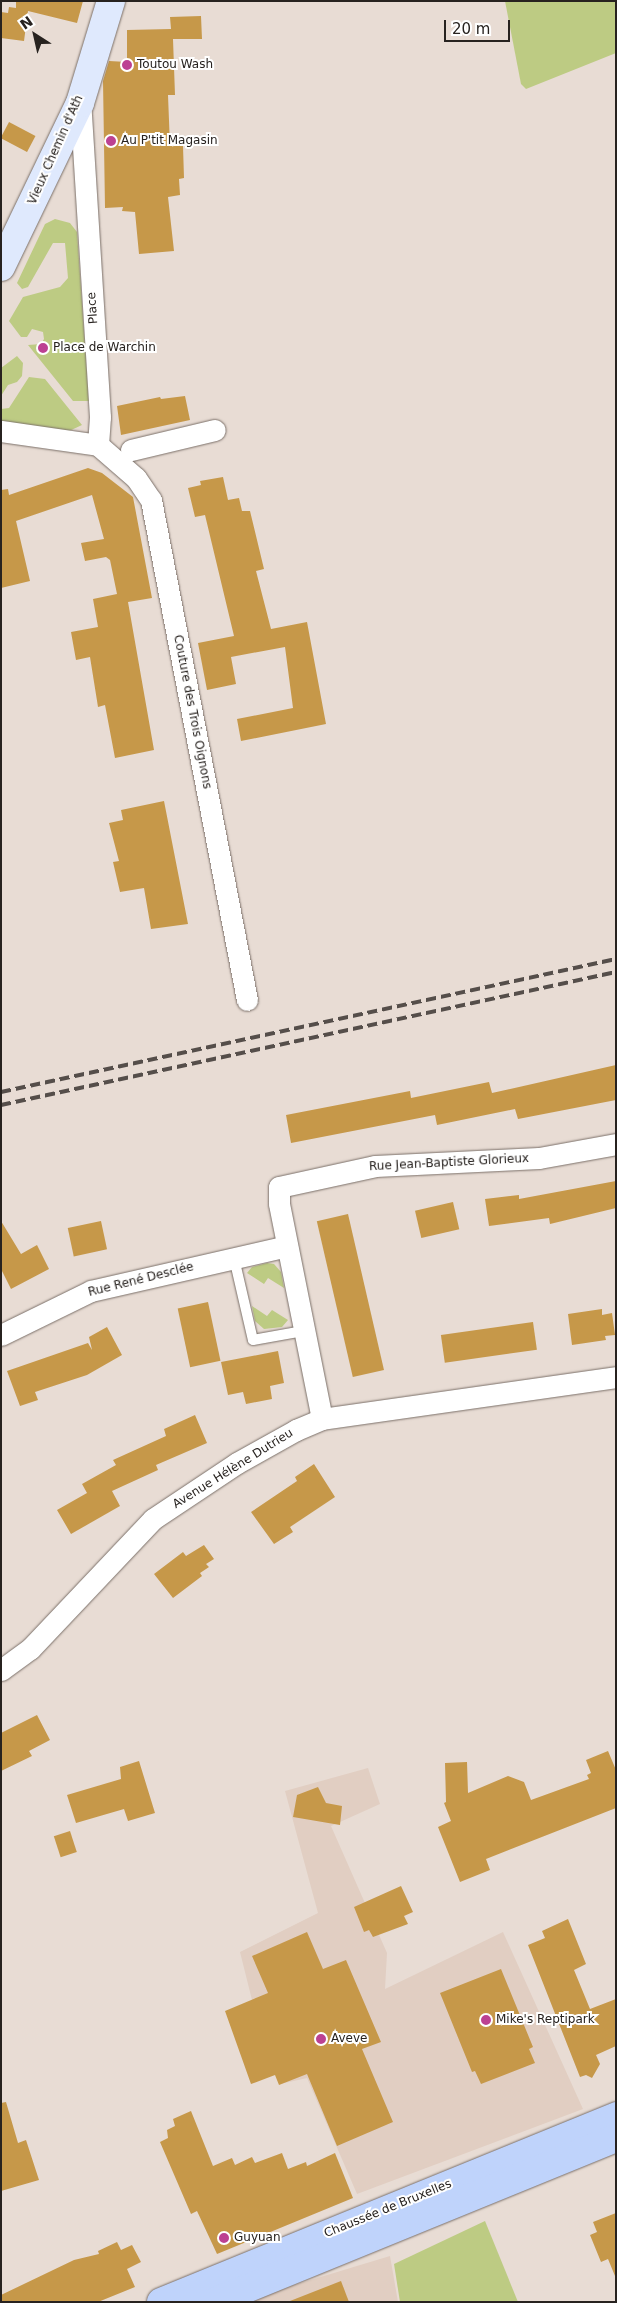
<!DOCTYPE html>
<html>
<head>
<meta charset="utf-8">
<style>
  body { margin:0 }
  #map { position:relative; width:617px; height:2303px; overflow:hidden; background:#e8dcd4; font-family:"DejaVu Sans",sans-serif }
  div>[style] { position:absolute }
  .built>* { inset:0; background:#e1cec2 }
  .green>* { inset:0; background:#bdcb83 }
  .building>* { inset:0; background:#c69849; transform-origin:0 0 }
  .roads { filter:drop-shadow(0 0 1px #7b7069) drop-shadow(0 0 1px #7b7069) }
  .lane>* { height:10px; margin:-5px; padding:0 5px; transform-origin:5px; border-radius:5px; background:#fff }
  .street>* { height:21px; margin:-10.5px; padding:0 10.5px; transform-origin:10.5px; border-radius:10.5px; background:#fff }
  .secondary>* { height:28px; margin:-14px; padding:0 14px; transform-origin:14px; border-radius:14px; background:#dfe9fd }
  .primary>* { height:28px; margin:-14px; padding:0 14px; transform-origin:14px; border-radius:14px; background:#bfd3fb }
  .rail>* { height:4px; margin-top:-2px; transform-origin:0; background:repeating-linear-gradient(90deg,#554e4a 0 10px,transparent 0 15px) }
  .dots>* { width:14px; height:14px; translate:-50% -50%; box-sizing:border-box; border:2px solid #fff; border-radius:50% }
  span { translate:-50% -50%; white-space:nowrap; text-align:center; line-height:1.15; -webkit-text-stroke:4px #fff; paint-order:stroke }
  .poi-label { font-size:12px; color:#27221f }
  .left { translate:0 -50%; text-align:left }
  .street-label { font-size:12px; color:#27221f }
  .frame { position:absolute; inset:0; border:2px solid #27221f; pointer-events:none }
  .north { position:absolute; left:10px; top:10px; width:50px; height:50px; -webkit-text-stroke:4px #fff; paint-order:stroke; rotate:325deg; font-size:14px; font-weight:700; line-height:20px; text-align:center; color:#27221f }
  .north::after { content:''; display:block; margin:auto; width:18px; height:22px; background:#27221f; clip-path:polygon(50% 0,100% 100%,50% 72%,0 100%) }
  .scale { position:absolute; left:444px; top:20px; width:66px; height:22px; box-sizing:border-box; border:2px solid #27221f; border-top:0; padding-left:6px; font-size:15px; line-height:18px; white-space:nowrap; color:#27221f; -webkit-text-stroke:4px #fff; paint-order:stroke }
</style>
</head>
<body>
<div id="map">
  <div class="built">
    <i style="clip-path:polygon(368px 1768px,380px 1804px,331px 1826px,387px 1953px,385px 1989px,503px 1932px,583px 2109px,357px 2194px,307px 2078px,280px 2084px,252px 2000px,240px 1952px,318px 1913px,285px 1791px)"></i>
    <i style="clip-path:polygon(390px 2256px,398px 2302px,238px 2302px)"></i>
  </div>
  <div class="green">
    <i style="clip-path:polygon(505px 1px,616px 1px,616px 53px,526px 89px,521px 84px)"></i>
    <i style="clip-path:polygon(55px 219px,70px 223px,77px 232px,89px 401px,73px 401px,28px 345px,41px 344px,44px 339px,43px 332px,32px 329px,27px 337px,21px 337px,9px 321px,23px 297px,60px 287px,68px 278px,65px 243px,53px 243px,28px 287px,22px 289px,17px 283px,45px 224px)"></i>
    <i style="clip-path:polygon(17px 356px,23px 363px,22px 376px,17px 382px,8px 385px,1px 396px,1px 368px)"></i>
    <i style="clip-path:polygon(29px 377px,45px 379px,82px 425px,67px 432px,1px 421px,1px 409px,9px 408px)"></i>
    <i style="clip-path:polygon(267px 1263px,274px 1264px,281px 1272px,284px 1288px,268px 1278px,264px 1284px,247px 1273px,252px 1267px)"></i>
    <i style="clip-path:polygon(252px 1306px,267px 1316px,272px 1310px,288px 1320px,282px 1327px,264px 1329px,255px 1321px)"></i>
    <i style="clip-path:polygon(485px 2221px,518px 2302px,400px 2302px,394px 2264px)"></i>
  </div>
  <div class="building">
    <i style="clip-path:polygon(16px 1px,83px 1px,77px 23px,28px 11px,24px 41px,1px 38px,1px 12px,8px 13px,9px 7px,16px 8px)"></i>
    <i style="clip-path:polygon(201px 16px,202px 39px,173px 39px,175px 95px,168px 95px,170px 146px,183px 146px,184px 178px,179px 179px,180px 195px,168px 197px,174px 251px,139px 254px,135px 212px,122px 211px,123px 207px,105px 208px,103px 81px,109px 61px,127px 62px,127px 30px,171px 29px,170px 17px)"></i>
    <i style="left:9px;top:122px;width:30px;height:18px;rotate:28deg"></i>
    <i style="clip-path:polygon(185px 396px,190px 420px,121px 435px,117px 406px,160px 397px,161px 399px)"></i>
    <i style="clip-path:polygon(88px 468px,102px 473px,133px 497px,152px 598px,128px 602px,154px 750px,115px 758px,105px 705px,98px 707px,90px 657px,76px 660px,71px 632px,98px 627px,93px 599px,117px 594px,110px 560px,106px 557px,85px 561px,81px 543px,104px 539px,92px 495px,16px 521px,30px 581px,1px 588px,1px 490px,8px 489px,9px 495px)"></i>
    <i style="clip-path:polygon(223px 477px,228px 500px,239px 498px,242px 511px,250px 511px,264px 569px,256px 571px,271px 629px,307px 622px,326px 724px,241px 741px,237px 719px,293px 708px,285px 647px,231px 657px,236px 684px,207px 690px,198px 643px,234px 636px,205px 515px,195px 517px,188px 488px,201px 485px,200px 481px)"></i>
    <i style="clip-path:polygon(164px 801px,188px 924px,151px 929px,144px 888px,120px 892px,113px 862px,119px 861px,109px 823px,123px 820px,121px 810px)"></i>
    <i style="clip-path:polygon(616px 1065px,616px 1100px,518px 1119px,515px 1109px,437px 1125px,435px 1115px,291px 1143px,286px 1115px,410px 1091px,411px 1098px,489px 1082px,492px 1093px)"></i>
    <i style="clip-path:polygon(616px 1181px,616px 1208px,550px 1224px,549px 1218px,489px 1226px,485px 1199px,519px 1195px,519px 1199px)"></i>
    <i style="left:453px;top:1202px;width:28px;height:39px;rotate:77deg"></i>
    <i style="left:348px;top:1214px;width:160px;height:32px;rotate:77deg"></i>
    <i style="clip-path:polygon(1px 1221px,21px 1254px,37px 1245px,49px 1269px,11px 1289px,1px 1269px)"></i>
    <i style="left:101px;top:1221px;width:29px;height:34px;rotate:78deg"></i>
    <i style="left:208px;top:1302px;width:60px;height:31px;rotate:78deg"></i>
    <i style="clip-path:polygon(602px 1309px,602px 1315px,612px 1313px,615px 1335px,605px 1336px,606px 1340px,572px 1345px,568px 1314px)"></i>
    <i style="left:533px;top:1322px;width:28px;height:93px;rotate:82deg"></i>
    <i style="clip-path:polygon(107px 1327px,122px 1355px,87px 1375px,35px 1392px,38px 1400px,20px 1406px,7px 1371px,88px 1343px,92px 1350px,89px 1337px)"></i>
    <i style="clip-path:polygon(278px 1351px,284px 1383px,270px 1386px,272px 1399px,246px 1404px,243px 1392px,228px 1395px,221px 1362px)"></i>
    <i style="clip-path:polygon(195px 1415px,207px 1443px,156px 1465px,158px 1470px,112px 1491px,120px 1506px,71px 1534px,57px 1510px,87px 1493px,82px 1484px,116px 1465px,113px 1460px,166px 1436px,164px 1429px)"></i>
    <i style="clip-path:polygon(314px 1464px,335px 1497px,290px 1527px,293px 1532px,274px 1544px,251px 1512px,297px 1481px,295px 1477px)"></i>
    <i style="clip-path:polygon(204px 1545px,214px 1559px,206px 1564px,209px 1567px,200px 1573px,202px 1576px,173px 1598px,154px 1574px,183px 1552px,186px 1556px)"></i>
    <i style="clip-path:polygon(37px 1715px,50px 1740px,29px 1751px,32px 1756px,1px 1771px,1px 1733px)"></i>
    <i style="clip-path:polygon(608px 1751px,616px 1770px,616px 1808px,486px 1859px,490px 1870px,460px 1882px,438px 1827px,451px 1821px,444px 1803px,446px 1802px,445px 1763px,467px 1762px,468px 1793px,508px 1776px,524px 1782px,531px 1800px,589px 1779px,587px 1775px,591px 1773px,586px 1760px)"></i>
    <i style="clip-path:polygon(139px 1761px,155px 1813px,128px 1821px,124px 1809px,76px 1823px,67px 1795px,121px 1779px,120px 1767px)"></i>
    <i style="clip-path:polygon(318px 1787px,326px 1803px,342px 1806px,340px 1825px,293px 1817px,297px 1795px)"></i>
    <i style="left:70px;top:1831px;width:22px;height:17px;rotate:72deg"></i>
    <i style="clip-path:polygon(401px 1886px,413px 1912px,404px 1916px,408px 1924px,373px 1937px,369px 1930px,364px 1932px,354px 1907px)"></i>
    <i style="clip-path:polygon(568px 1919px,586px 1964px,574px 1970px,590px 2009px,616px 1999px,616px 2046px,596px 2055px,600px 2064px,592px 2078px,586px 2075px,580px 2077px,528px 1945px,545px 1938px,542px 1931px)"></i>
    <i style="clip-path:polygon(307px 1932px,323px 1969px,346px 1960px,381px 2042px,362px 2049px,393px 2122px,337px 2146px,307px 2074px,279px 2085px,275px 2075px,251px 2084px,225px 2011px,268px 1993px,252px 1956px)"></i>
    <i style="clip-path:polygon(501px 1969px,533px 2047px,529px 2049px,535px 2063px,481px 2084px,475px 2071px,472px 2072px,440px 1993px)"></i>
    <i style="clip-path:polygon(6px 2102px,18px 2143px,26px 2140px,39px 2180px,1px 2191px,1px 2103px)"></i>
    <i style="clip-path:polygon(191px 2111px,213px 2166px,232px 2158px,235px 2165px,252px 2157px,255px 2163px,282px 2153px,288px 2169px,306px 2162px,307px 2166px,335px 2153px,353px 2198px,217px 2254px,197px 2211px,191px 2214px,160px 2142px,168px 2138px,167px 2130px,175px 2126px,173px 2119px)"></i>
    <i style="clip-path:polygon(616px 2213px,616px 2276px,615px 2276px,608px 2259px,601px 2262px,590px 2235px,597px 2232px,593px 2222px)"></i>
    <i style="clip-path:polygon(117px 2242px,121px 2250px,132px 2245px,141px 2262px,127px 2269px,135px 2287px,98px 2302px,1px 2302px,1px 2295px,74px 2260px,99px 2254px,98px 2251px)"></i>
    <i style="clip-path:polygon(341px 2281px,349px 2302px,290px 2302px,290px 2301px)"></i>
  </div>
  <div class="roads">
    <div class="lane">
      <i style="left:234px;top:1258px;width:84px;rotate:77deg"></i>
      <i style="left:253px;top:1340px;width:51px;rotate:-10.2deg"></i>
    </div>
    <div class="street">
      <i style="left:1px;top:431px;width:98px;rotate:8.2deg"></i>
      <i style="left:98px;top:445px;width:28px;rotate:-86deg"></i>
      <i style="left:100px;top:417px;width:315px;rotate:-93.6deg"></i>
      <i style="left:98px;top:445px;width:50px;rotate:41deg"></i>
      <i style="left:136px;top:478px;width:27px;rotate:56deg"></i>
      <i style="left:151px;top:500px;width:509px;rotate:79.13deg"></i>
      <i style="left:131px;top:450px;width:86px;rotate:-13.4deg"></i>
      <i style="left:1px;top:1335px;width:100px;rotate:-26.1deg"></i>
      <i style="left:91px;top:1291px;width:201px;rotate:-12.9deg"></i>
      <i style="left:322px;top:1419px;width:220px;rotate:-101.3deg"></i>
      <i style="left:279px;top:1203px;width:16px;rotate:-90deg"></i>
      <i style="left:279px;top:1187px;width:98px;rotate:-12.3deg"></i>
      <i style="left:375px;top:1166px;width:164px;rotate:-2.8deg"></i>
      <i style="left:539px;top:1158px;width:78px;rotate:-10.3deg"></i>
      <i style="left:1px;top:1670px;width:36px;rotate:-36deg"></i>
      <i style="left:30px;top:1649px;width:179px;rotate:-46.6deg"></i>
      <i style="left:153px;top:1519px;width:101px;rotate:-33.7deg"></i>
      <i style="left:237px;top:1463px;width:68px;rotate:-29.2deg"></i>
      <i style="left:296px;top:1430px;width:28px;rotate:-23deg"></i>
      <i style="left:322px;top:1419px;width:297px;rotate:-8.1deg"></i>
    </div>
    <div class="secondary">
      <i style="left:1px;top:267px;width:182px;rotate:-64.3deg"></i>
      <i style="left:80px;top:103px;width:107px;rotate:-73.1deg"></i>
    </div>
    <div class="primary">
      <i style="left:161px;top:2302px;width:492px;rotate:-22.2deg"></i>
      <i style="left:214px;top:2302px;width:434px;rotate:-22.2deg"></i>
    </div>
  </div>
  <div class="rail">
    <i style="left:1px;top:1092px;width:629px;rotate:-12.2deg"></i>
    <i style="left:1px;top:1105px;width:629px;rotate:-12.2deg"></i>
  </div>
  <div class="dots">
    <i style="left:127px;top:65px;background:#bc4192"></i>
    <i style="left:111px;top:141px;background:#bc4192"></i>
    <i style="left:43px;top:348px;background:#bc4192"></i>
    <i style="left:486px;top:2020px;background:#bc4192"></i>
    <i style="left:321px;top:2039px;background:#bc4192"></i>
    <i style="left:224px;top:2238px;background:#bc4192"></i>
  </div>
  <div class="poi-label">
    <span class="left" style="left:137px;top:65px">Toutou Wash</span>
    <span class="left" style="left:121px;top:141px">Au P'tit Magasin</span>
    <span class="left" style="left:53px;top:348px">Place de Warchin</span>
    <span class="left" style="left:496px;top:2020px">Mike's Reptipark</span>
    <span class="left" style="left:331px;top:2039px">Aveve</span>
    <span class="left" style="left:234px;top:2238px">Guyuan</span>
  </div>
  <div class="street-label">
    <span style="left:56px;top:150px;rotate:-66deg">Vieux Chemin d'Ath</span>
    <span style="left:93px;top:308px;rotate:-94deg">Place</span>
    <span style="left:192px;top:712px;rotate:79deg">Couture des Trois Oignons</span>
    <span style="left:449px;top:1163px;rotate:-3deg">Rue Jean-Baptiste Glorieux</span>
    <span style="left:141px;top:1280px;rotate:-14deg">Rue René Desclée</span>
    <span style="left:233px;top:1469px;rotate:-32deg">Avenue Hélène Dutrieu</span>
    <span style="left:388px;top:2209px;rotate:-22deg">Chaussée de Bruxelles</span>
  </div>
  <div class="frame"></div>
  <div class="north">N</div>
  <div class="scale">20 m</div>
</div>
</body>
</html>
